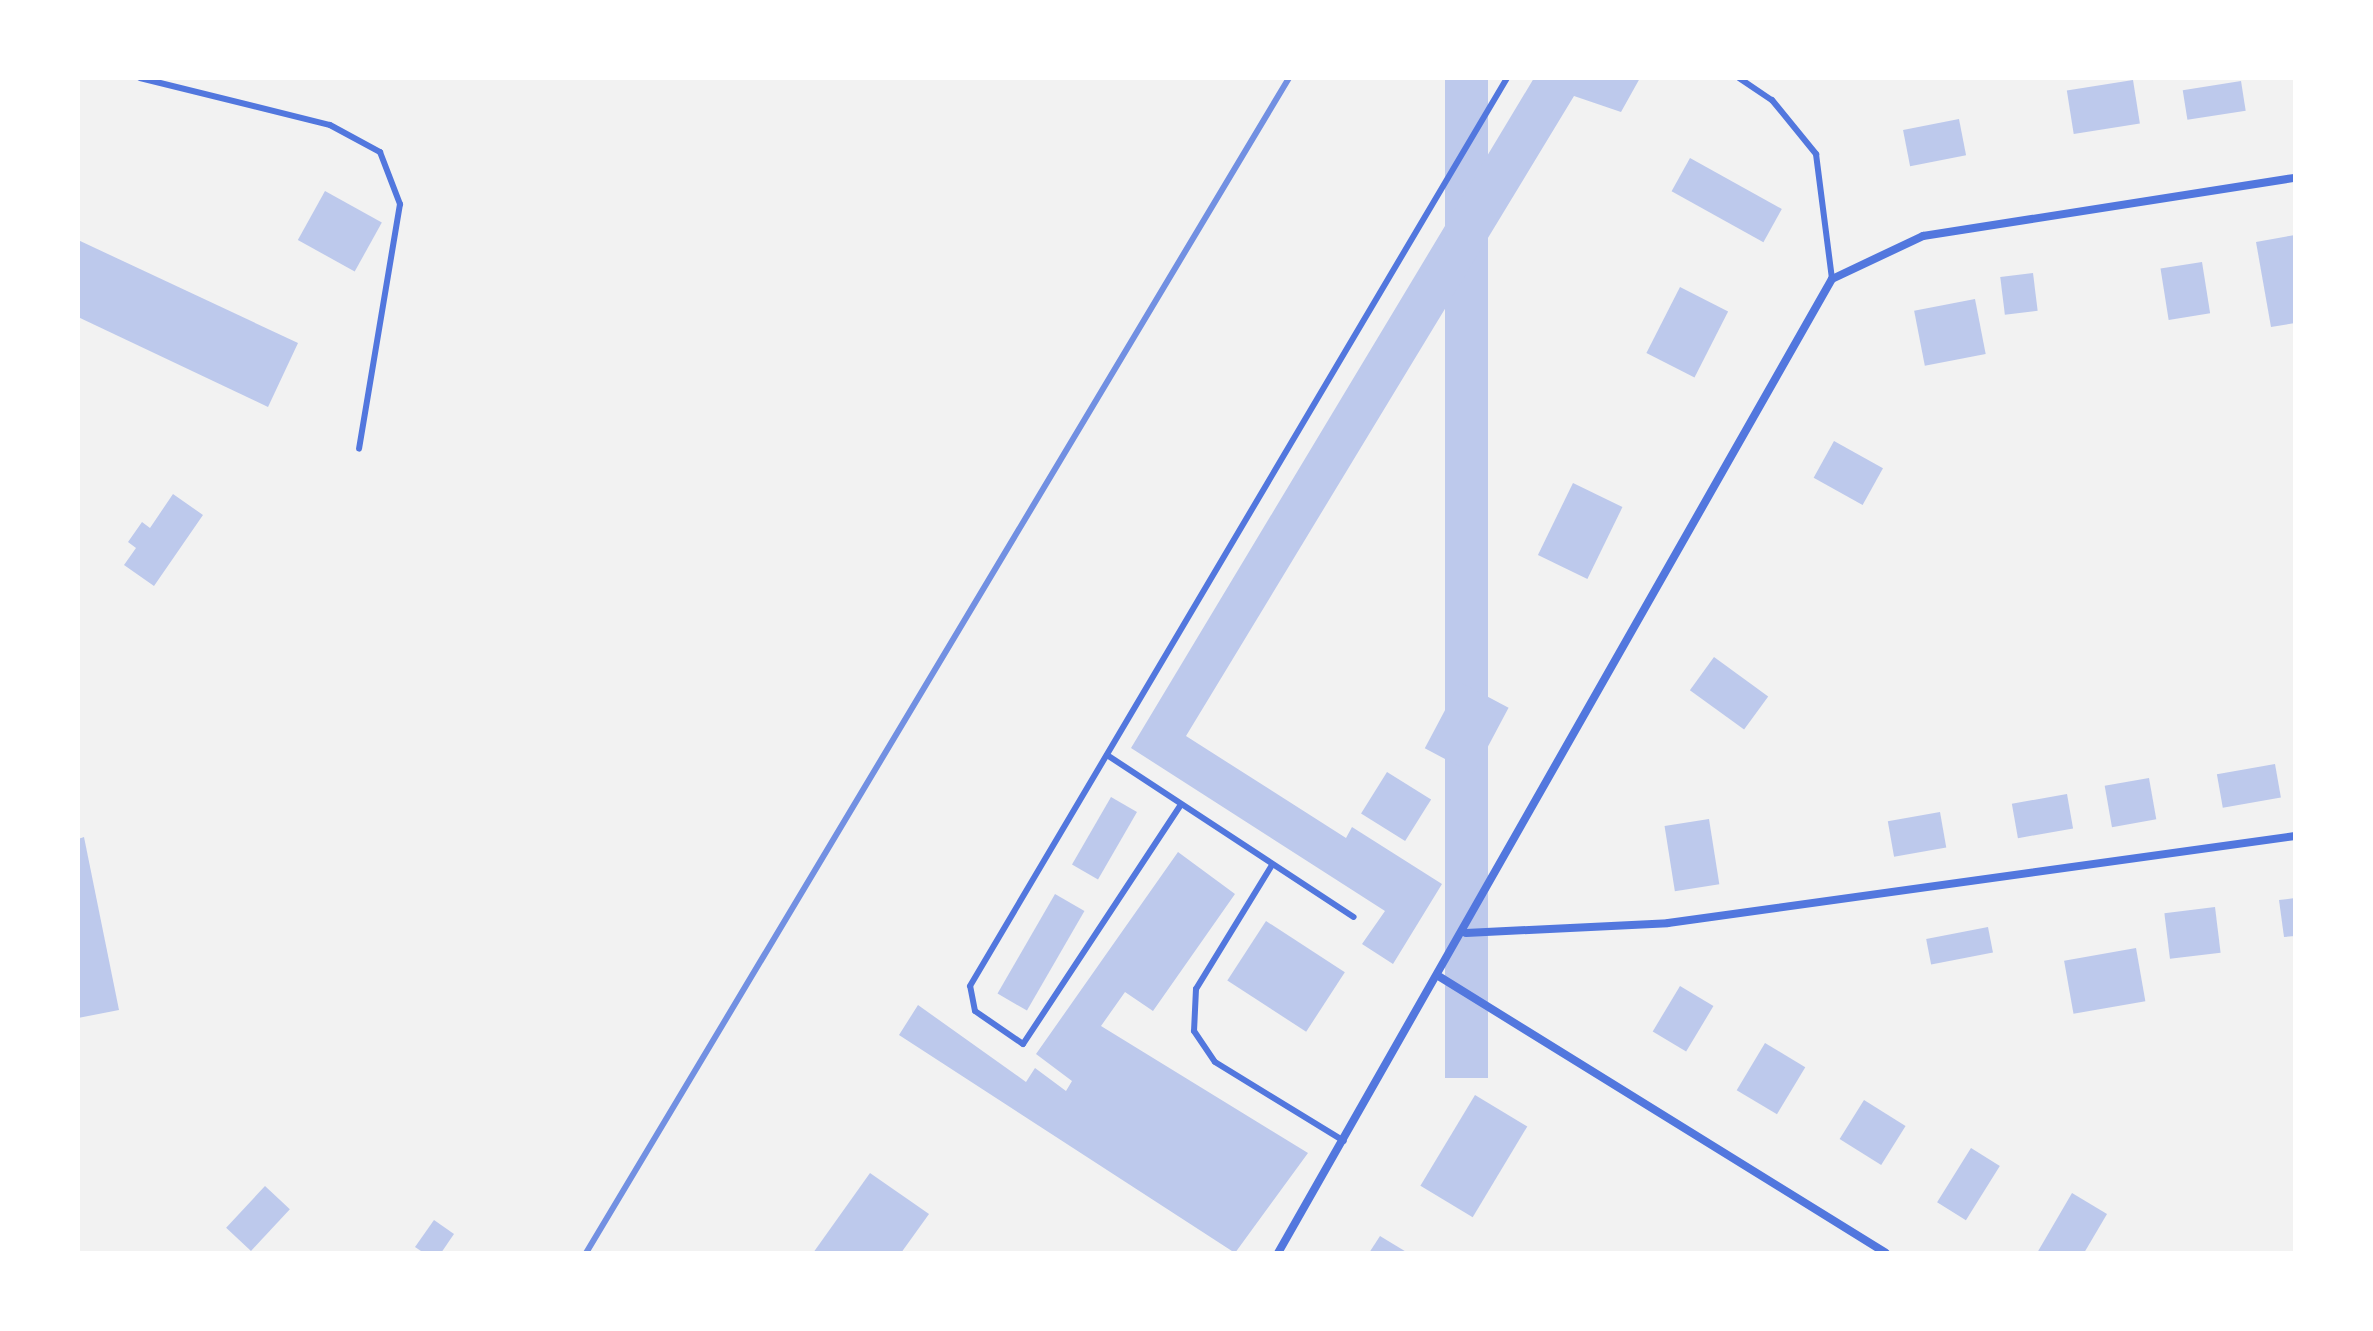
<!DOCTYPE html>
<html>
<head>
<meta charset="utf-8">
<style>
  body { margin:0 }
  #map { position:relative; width:2373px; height:1331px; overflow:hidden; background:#f2f2f2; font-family:Inter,sans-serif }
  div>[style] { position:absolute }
  .building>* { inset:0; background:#bdc9ec; transform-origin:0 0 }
  .service>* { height:6px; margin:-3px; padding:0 3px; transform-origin:3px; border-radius:3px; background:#5277de }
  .minor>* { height:8px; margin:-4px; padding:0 4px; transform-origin:4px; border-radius:4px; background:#5277de }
  .rail>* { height:6px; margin:-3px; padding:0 3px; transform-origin:3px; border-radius:3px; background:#7290e2 }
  span { translate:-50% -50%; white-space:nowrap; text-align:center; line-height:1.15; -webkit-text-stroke:7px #fff; paint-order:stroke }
  .frame { position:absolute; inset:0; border:80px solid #fff; pointer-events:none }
</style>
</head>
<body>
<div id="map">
  <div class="building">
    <i style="left:1445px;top:78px;width:43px;height:1000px"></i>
    <i style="clip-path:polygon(1534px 78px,1640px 78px,1621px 112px,1574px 96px,1186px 736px,1346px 838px,1352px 827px,1442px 884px,1393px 964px,1362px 944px,1385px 911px,1131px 748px)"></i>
    <i style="left:2133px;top:80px;width:44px;height:67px;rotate:81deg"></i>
    <i style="left:2241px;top:81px;width:30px;height:59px;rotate:81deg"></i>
    <i style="left:1959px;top:119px;width:37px;height:57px;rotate:79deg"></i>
    <i style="left:1690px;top:158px;width:105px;height:38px;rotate:29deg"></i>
    <i style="left:325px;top:191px;width:65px;height:56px;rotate:29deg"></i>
    <i style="clip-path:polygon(2295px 235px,2295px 323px,2271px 327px,2256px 242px)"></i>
    <i style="clip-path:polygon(78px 240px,298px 343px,268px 407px,78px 317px)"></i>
    <i style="left:2202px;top:262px;width:52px;height:42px;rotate:81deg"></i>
    <i style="left:2033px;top:273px;width:38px;height:33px;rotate:83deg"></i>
    <i style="left:1680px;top:287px;width:54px;height:74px;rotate:27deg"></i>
    <i style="left:1975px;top:299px;width:56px;height:62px;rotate:79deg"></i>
    <i style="left:1834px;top:441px;width:56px;height:42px;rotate:29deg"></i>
    <i style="left:1573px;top:483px;width:55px;height:80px;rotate:26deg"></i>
    <i style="clip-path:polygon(173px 494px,203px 515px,154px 586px,124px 565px,136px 548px,128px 542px,142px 522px,150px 528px)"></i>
    <i style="left:1714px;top:657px;width:67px;height:41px;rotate:36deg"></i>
    <i style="left:1460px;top:682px;width:55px;height:75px;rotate:28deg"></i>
    <i style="left:2275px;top:764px;width:34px;height:59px;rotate:80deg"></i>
    <i style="left:1387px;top:772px;width:52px;height:49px;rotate:32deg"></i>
    <i style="left:2149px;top:778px;width:42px;height:45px;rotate:80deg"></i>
    <i style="left:2067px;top:794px;width:35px;height:56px;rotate:80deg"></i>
    <i style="left:1111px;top:797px;width:30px;height:78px;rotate:30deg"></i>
    <i style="left:1940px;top:812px;width:36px;height:53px;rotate:80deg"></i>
    <i style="left:1709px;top:819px;width:66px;height:45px;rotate:81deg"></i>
    <i style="clip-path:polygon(84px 837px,119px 1010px,78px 1018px,78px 839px)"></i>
    <i style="clip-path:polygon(1178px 852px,1235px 894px,1153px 1011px,1125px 992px,1101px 1026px,1308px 1153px,1235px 1253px,899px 1035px,918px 1005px,1026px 1082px,1035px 1068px,1066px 1091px,1072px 1081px,1036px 1054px)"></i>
    <i style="left:1055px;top:894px;width:34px;height:115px;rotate:30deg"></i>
    <i style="clip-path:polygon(2295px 898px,2295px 936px,2284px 937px,2279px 900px)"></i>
    <i style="left:2215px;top:907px;width:46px;height:51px;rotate:83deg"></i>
    <i style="left:1266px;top:921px;width:94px;height:71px;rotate:33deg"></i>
    <i style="left:1988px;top:927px;width:26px;height:63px;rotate:79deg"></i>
    <i style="left:2136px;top:948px;width:54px;height:73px;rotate:80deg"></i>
    <i style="left:1680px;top:986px;width:39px;height:53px;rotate:31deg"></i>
    <i style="left:1765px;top:1043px;width:47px;height:55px;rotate:31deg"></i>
    <i style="left:1475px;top:1095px;width:61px;height:106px;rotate:31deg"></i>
    <i style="left:1864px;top:1100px;width:49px;height:46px;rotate:32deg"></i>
    <i style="left:1971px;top:1148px;width:34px;height:64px;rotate:32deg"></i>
    <i style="clip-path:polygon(870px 1173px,929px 1214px,901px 1253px,813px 1253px)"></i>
    <i style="left:265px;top:1186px;width:34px;height:57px;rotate:43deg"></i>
    <i style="clip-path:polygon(2072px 1193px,2107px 1214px,2084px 1253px,2037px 1253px)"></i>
    <i style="clip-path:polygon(434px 1220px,454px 1234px,441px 1253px,424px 1253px,415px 1247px)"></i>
    <i style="clip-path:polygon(1380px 1236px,1408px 1253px,1369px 1253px)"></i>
  </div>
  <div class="service">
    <i style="left:140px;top:78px;width:196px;rotate:13.9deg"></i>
    <i style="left:330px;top:125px;width:57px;rotate:28.4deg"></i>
    <i style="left:380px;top:152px;width:56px;rotate:69deg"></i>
    <i style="left:400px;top:204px;width:248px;rotate:99.5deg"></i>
    <i style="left:1739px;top:78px;width:40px;rotate:34deg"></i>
    <i style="left:1772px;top:100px;width:70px;rotate:50.8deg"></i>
    <i style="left:1816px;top:154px;width:126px;rotate:82.7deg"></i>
    <i style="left:1107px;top:755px;width:295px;rotate:33.3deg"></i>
    <i style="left:1180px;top:806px;width:285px;rotate:123.4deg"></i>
    <i style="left:1023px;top:1044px;width:58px;rotate:-145.5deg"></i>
    <i style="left:975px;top:1011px;width:25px;rotate:-101deg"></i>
    <i style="left:970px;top:986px;width:1055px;rotate:-59.4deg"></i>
    <i style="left:1272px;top:865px;width:145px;rotate:121.5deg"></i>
    <i style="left:1196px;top:989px;width:42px;rotate:92.7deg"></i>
    <i style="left:1194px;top:1031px;width:37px;rotate:56deg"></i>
    <i style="left:1215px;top:1062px;width:151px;rotate:31.5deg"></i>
  </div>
  <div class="minor">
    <i style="left:1466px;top:933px;width:202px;rotate:-2.8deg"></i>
    <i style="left:1668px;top:923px;width:633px;rotate:-7.9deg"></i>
    <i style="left:1440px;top:977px;width:524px;rotate:31.75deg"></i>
    <i style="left:1278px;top:1253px;width:1121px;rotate:-60.37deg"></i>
    <i style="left:1832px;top:279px;width:101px;rotate:-25.3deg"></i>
    <i style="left:1923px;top:236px;width:376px;rotate:-8.9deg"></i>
  </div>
  <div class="rail">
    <i style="left:586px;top:1253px;width:1369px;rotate:-59.11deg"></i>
  </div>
  <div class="frame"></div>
</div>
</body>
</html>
